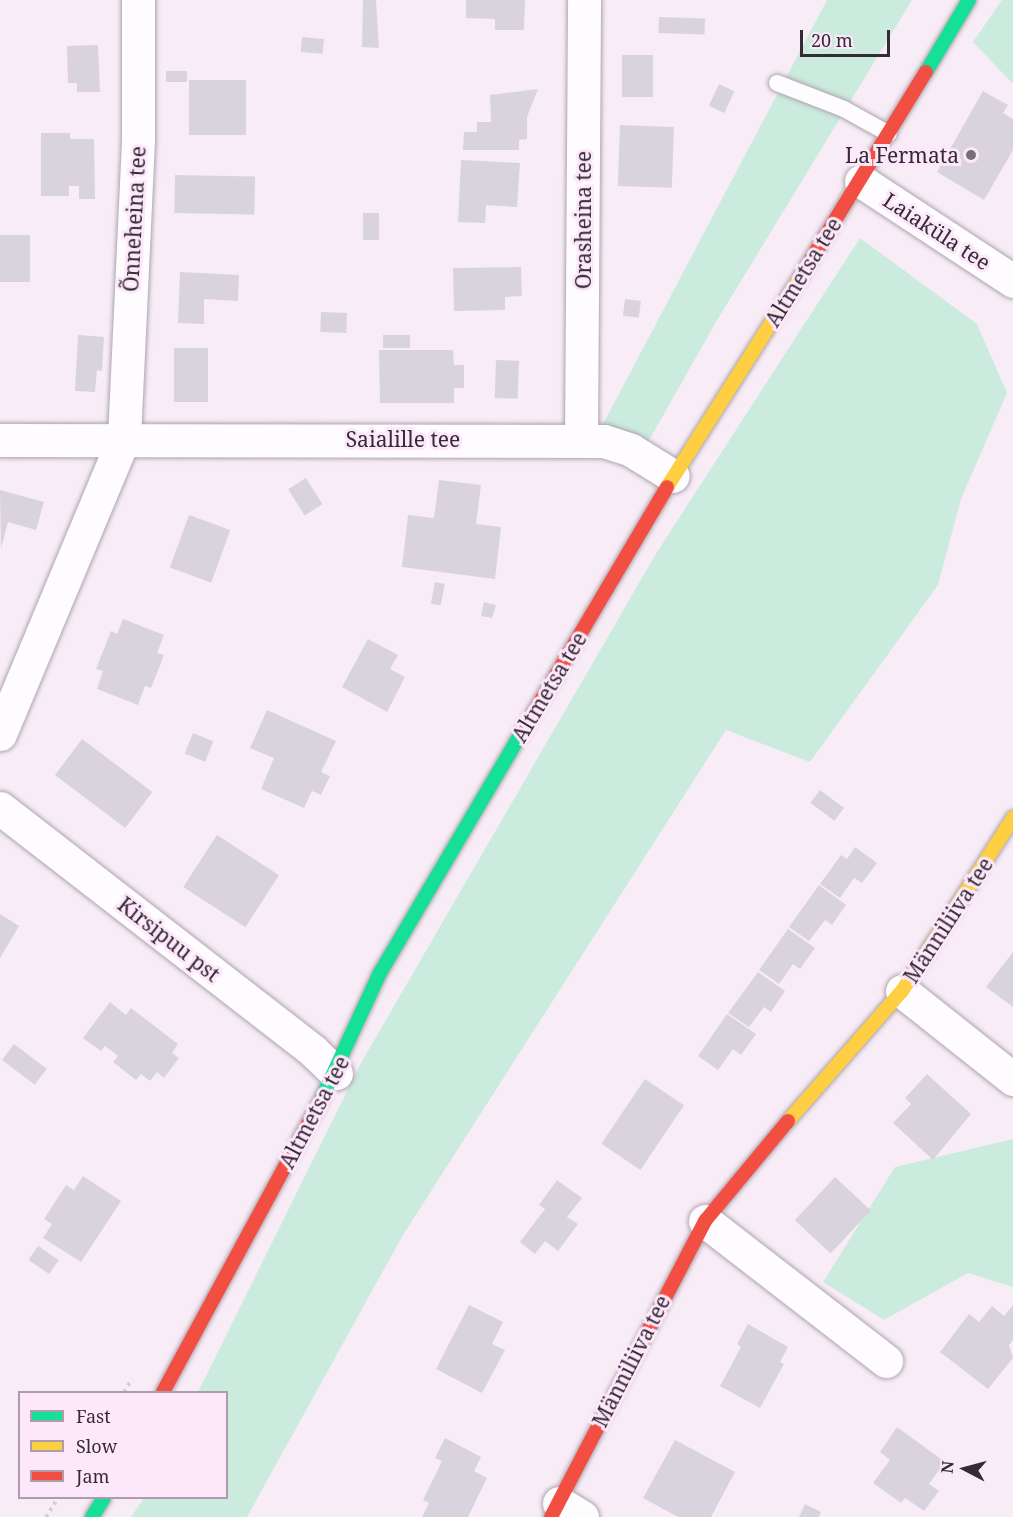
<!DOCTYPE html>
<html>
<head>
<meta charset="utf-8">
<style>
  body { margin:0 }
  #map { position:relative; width:1013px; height:1517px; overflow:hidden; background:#f8edf7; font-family:"Noto Serif",serif }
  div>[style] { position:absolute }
  .green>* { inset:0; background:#cbebde }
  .building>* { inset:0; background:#d9d3de; transform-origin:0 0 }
  .path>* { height:4px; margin-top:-2px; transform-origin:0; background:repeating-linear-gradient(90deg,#d2ced2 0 3px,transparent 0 7.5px) }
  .roads { filter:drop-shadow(0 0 2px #aea4ad) drop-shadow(0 0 2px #aea4ad) }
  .lane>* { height:16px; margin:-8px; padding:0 8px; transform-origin:8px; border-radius:8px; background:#fefcfe }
  .street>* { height:33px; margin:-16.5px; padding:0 16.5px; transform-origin:16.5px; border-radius:16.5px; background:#fefcfe }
  .fast>* { height:14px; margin:-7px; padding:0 7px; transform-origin:7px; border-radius:7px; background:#16e098 }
  .slow>* { height:14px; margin:-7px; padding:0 7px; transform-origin:7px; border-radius:7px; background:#ffcf43 }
  .jam>* { height:14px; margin:-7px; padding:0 7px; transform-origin:7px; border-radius:7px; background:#f24e42 }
  .dots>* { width:16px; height:16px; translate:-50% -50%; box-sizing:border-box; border:3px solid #fde8fb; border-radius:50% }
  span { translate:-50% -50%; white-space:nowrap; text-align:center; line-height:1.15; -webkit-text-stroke:6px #fde8fb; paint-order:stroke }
  .poi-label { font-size:21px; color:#352b34 }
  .right { translate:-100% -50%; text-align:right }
  .street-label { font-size:21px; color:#352b34 }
  .legend { position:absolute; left:18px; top:1391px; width:210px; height:108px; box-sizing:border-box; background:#fde8fb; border:2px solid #ad9cab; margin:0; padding:8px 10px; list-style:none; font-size:18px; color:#352b34 }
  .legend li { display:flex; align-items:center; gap:12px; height:30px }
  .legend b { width:30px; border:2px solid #ad9cab }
  .north { position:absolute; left:935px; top:1439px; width:60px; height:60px; -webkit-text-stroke:4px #fde8fb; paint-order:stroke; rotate:276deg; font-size:16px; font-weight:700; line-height:24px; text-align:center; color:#352b34 }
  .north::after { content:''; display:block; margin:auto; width:21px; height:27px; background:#352b34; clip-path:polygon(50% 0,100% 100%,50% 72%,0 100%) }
  .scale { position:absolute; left:800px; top:30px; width:90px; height:27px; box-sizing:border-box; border:3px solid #352b34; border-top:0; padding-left:8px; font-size:18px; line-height:21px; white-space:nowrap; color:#352b34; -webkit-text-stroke:4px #fde8fb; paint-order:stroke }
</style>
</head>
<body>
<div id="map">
  <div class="green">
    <i style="clip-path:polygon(827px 0,912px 0,716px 322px,647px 444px,602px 426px)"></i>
    <i style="clip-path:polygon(1002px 0,1013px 0,1013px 84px,973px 42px)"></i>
    <i style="clip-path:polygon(860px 238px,977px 324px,1007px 393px,961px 499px,938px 585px,810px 762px,726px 730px,403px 1235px,247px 1517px,131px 1517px,144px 1498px,226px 1498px,226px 1392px,198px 1392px,361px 1063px,657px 552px)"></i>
    <i style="clip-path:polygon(1013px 1139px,1013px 1287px,968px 1273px,884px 1320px,823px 1282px,895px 1167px)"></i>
  </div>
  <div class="building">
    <i style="clip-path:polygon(363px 0,376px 0,379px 48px,362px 47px)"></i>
    <i style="clip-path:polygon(466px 0,525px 0,524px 30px,495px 30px,495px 19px,466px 18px)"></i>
    <i style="left:659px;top:17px;width:46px;height:16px;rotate:2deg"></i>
    <i style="left:302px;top:37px;width:22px;height:15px;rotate:5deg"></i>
    <i style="clip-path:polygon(98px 45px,100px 92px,77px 92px,77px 83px,68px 83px,67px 46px)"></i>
    <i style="left:622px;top:55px;width:31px;height:42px"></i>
    <i style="left:166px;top:71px;width:21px;height:11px"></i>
    <i style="left:189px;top:80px;width:57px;height:55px"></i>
    <i style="left:719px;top:84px;width:17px;height:24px;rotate:25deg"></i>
    <i style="clip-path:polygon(538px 89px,527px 117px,527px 139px,519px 140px,519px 150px,463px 150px,464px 132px,477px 132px,477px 122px,491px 122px,490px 95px)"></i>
    <i style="clip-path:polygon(983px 91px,1008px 105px,1003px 113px,1013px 119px,1013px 150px,984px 200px,937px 172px)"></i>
    <i style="left:620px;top:125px;width:54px;height:61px;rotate:2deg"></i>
    <i style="clip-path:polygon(41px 133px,70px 133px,70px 139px,94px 139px,95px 199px,79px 199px,79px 186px,69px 186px,69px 196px,41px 196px)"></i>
    <i style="clip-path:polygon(461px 160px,520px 163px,517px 207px,486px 205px,485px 223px,458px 222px)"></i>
    <i style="left:175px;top:175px;width:80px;height:38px;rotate:1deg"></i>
    <i style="left:363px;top:213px;width:16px;height:27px"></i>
    <i style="left:0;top:235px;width:30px;height:47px"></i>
    <i style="clip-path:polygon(521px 267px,522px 296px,505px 297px,505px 310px,454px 311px,453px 268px)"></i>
    <i style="clip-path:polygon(180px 272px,239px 275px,238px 301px,204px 299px,204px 324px,178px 323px)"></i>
    <i style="left:625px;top:299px;width:16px;height:17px;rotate:7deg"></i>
    <i style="left:321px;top:312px;width:26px;height:20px;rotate:2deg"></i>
    <i style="clip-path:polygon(78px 335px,104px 337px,102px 371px,97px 370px,95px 392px,75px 391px)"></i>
    <i style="left:383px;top:335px;width:27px;height:13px"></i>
    <i style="left:174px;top:348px;width:34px;height:54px"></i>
    <i style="clip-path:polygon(379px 350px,453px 350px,454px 365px,464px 365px,464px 388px,454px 388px,454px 403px,380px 403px)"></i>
    <i style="left:496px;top:360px;width:23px;height:38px;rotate:2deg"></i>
    <i style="left:306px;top:478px;width:31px;height:21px;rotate:58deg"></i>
    <i style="clip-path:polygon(439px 480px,481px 485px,476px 524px,501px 527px,495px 579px,402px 567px,408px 515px,434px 518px)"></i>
    <i style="clip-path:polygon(0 490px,44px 502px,36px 530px,8px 522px,1px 549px)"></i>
    <i style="left:189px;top:515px;width:44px;height:56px;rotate:20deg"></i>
    <i style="left:435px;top:582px;width:10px;height:22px;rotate:11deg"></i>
    <i style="clip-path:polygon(484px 602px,496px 605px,492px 618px,481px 616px)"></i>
    <i style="clip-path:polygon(123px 619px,164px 635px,157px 653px,164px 655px,151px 688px,145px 686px,138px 705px,97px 689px,103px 671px,96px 669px,111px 631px,117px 634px)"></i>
    <i style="clip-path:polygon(368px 639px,398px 655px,390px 669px,405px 677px,387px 712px,342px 687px)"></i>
    <i style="clip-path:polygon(267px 710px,336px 741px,321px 772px,330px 776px,321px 795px,312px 791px,304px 808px,261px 789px,274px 758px,250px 748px)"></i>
    <i style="left:193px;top:733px;width:22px;height:22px;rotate:22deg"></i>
    <i style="left:82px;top:739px;width:88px;height:45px;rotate:37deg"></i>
    <i style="left:820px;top:790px;width:30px;height:16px;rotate:37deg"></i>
    <i style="left:217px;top:835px;width:74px;height:62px;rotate:33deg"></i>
    <i style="clip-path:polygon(855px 847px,877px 863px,862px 883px,854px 878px,840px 898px,820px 884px,841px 855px,847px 859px)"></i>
    <i style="clip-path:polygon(819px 885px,846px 905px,832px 925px,825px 920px,809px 941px,789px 927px)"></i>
    <i style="clip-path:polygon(0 914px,19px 926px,0 958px)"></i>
    <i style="clip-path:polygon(788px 929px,815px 948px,800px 969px,793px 964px,779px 984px,759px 970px)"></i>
    <i style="clip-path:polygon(1013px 952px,1013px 1007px,986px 987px)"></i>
    <i style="clip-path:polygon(758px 972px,785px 991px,771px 1012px,764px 1007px,749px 1027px,728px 1013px)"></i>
    <i style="clip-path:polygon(110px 1002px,126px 1015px,131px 1008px,178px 1044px,172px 1053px,179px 1058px,164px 1078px,157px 1072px,150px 1081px,141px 1074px,136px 1080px,113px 1062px,118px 1056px,105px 1046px,101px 1051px,83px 1038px)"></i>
    <i style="clip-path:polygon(727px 1014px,756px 1034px,741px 1055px,733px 1049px,718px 1070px,698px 1056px)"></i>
    <i style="left:14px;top:1044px;width:41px;height:20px;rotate:37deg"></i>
    <i style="clip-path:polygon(927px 1074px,971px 1114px,933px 1160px,893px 1123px,911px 1104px,905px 1098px)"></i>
    <i style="left:645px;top:1079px;width:47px;height:78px;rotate:34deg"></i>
    <i style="clip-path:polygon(83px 1176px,121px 1201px,81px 1262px,43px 1238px,52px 1224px,44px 1219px,66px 1185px,74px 1190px)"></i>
    <i style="left:835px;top:1177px;width:49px;height:59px;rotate:43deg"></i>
    <i style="clip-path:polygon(557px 1180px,582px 1198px,567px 1217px,578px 1224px,558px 1251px,545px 1241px,535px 1254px,520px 1242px,545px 1209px,539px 1205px)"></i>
    <i style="left:38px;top:1246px;width:25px;height:17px;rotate:34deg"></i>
    <i style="clip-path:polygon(469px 1305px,503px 1322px,492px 1344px,505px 1350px,482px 1393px,436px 1369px)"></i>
    <i style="clip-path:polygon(1013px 1305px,1013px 1340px,1009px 1345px,1013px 1358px,988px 1389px,940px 1352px,969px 1314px,979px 1322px,992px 1306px,1004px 1316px)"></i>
    <i style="clip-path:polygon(748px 1324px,788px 1347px,780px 1362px,784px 1364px,760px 1408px,720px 1386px,741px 1347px,737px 1344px)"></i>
    <i style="clip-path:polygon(897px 1427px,945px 1462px,929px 1484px,939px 1491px,924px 1511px,905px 1498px,901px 1503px,873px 1483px,890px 1460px,880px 1452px)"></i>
    <i style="clip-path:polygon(445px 1438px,481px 1457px,474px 1471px,487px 1478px,468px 1517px,422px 1517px,429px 1503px,423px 1500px,442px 1461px,435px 1458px)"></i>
    <i style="clip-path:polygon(675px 1440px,735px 1472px,711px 1517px,678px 1517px,643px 1498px)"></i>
    <i style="clip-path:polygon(805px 1504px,821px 1512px,819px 1517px,799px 1517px)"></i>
  </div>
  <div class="path">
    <i style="left:124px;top:1392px;width:15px;rotate:-58deg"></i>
    <i style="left:46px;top:1517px;width:22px;rotate:-58deg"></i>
  </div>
  <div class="roads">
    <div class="lane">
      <i style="left:777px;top:83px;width:72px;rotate:21.2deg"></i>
      <i style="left:844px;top:109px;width:51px;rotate:29.1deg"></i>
    </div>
    <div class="street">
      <i style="left:861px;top:181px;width:182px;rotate:33.3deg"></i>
      <i style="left:0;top:440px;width:604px;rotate:0.09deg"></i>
      <i style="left:604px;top:441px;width:28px;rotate:18deg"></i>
      <i style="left:631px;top:450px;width:49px;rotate:31.8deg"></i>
      <i style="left:581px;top:440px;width:440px;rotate:-89.6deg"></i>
      <i style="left:0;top:734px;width:321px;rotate:-67.3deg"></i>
      <i style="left:124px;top:438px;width:299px;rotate:-87.3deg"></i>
      <i style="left:138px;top:139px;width:139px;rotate:-90deg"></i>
      <i style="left:0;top:808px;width:396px;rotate:37.8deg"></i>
      <i style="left:313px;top:1051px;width:32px;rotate:44deg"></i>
      <i style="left:902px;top:991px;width:142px;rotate:38.4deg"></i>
      <i style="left:705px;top:1221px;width:229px;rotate:37.7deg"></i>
      <i style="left:559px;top:1503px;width:27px;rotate:31deg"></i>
    </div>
    <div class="fast">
      <i style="left:926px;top:72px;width:84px;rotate:-59.2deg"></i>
      <i style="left:320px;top:1102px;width:142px;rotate:-65.1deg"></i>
      <i style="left:380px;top:973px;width:283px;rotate:-59.5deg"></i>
      <i style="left:92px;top:1517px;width:22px;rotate:-58deg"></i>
    </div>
    <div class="slow">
      <i style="left:667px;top:487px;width:252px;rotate:-57.6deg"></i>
      <i style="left:788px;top:1121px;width:173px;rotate:-48.8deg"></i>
      <i style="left:902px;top:991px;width:206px;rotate:-57.3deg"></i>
    </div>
    <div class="jam">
      <i style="left:802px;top:274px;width:237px;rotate:-58.5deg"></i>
      <i style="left:524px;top:729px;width:281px;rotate:-59.4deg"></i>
      <i style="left:163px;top:1392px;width:330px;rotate:-61.6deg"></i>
      <i style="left:551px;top:1517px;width:334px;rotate:-62.5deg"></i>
      <i style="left:705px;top:1221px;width:130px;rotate:-50.3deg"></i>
    </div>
  </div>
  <div class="dots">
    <i style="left:971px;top:155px;background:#796f78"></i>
  </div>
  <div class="poi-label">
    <span class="right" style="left:959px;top:155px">La Fermata</span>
  </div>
  <div class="street-label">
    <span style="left:134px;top:219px;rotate:-87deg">Õnneheina tee</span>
    <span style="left:583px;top:220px;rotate:-90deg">Orasheina tee</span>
    <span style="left:937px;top:231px;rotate:33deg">Laiaküla tee</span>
    <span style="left:803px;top:272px;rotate:-58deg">Altmetsa tee</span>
    <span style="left:403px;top:439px">Saialille tee</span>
    <span style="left:549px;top:687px;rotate:-59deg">Altmetsa tee</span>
    <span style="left:948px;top:920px;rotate:-57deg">Männiliiva tee</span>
    <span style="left:169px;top:939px;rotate:38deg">Kirsipuu pst</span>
    <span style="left:314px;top:1112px;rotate:-62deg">Altmetsa tee</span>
    <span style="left:631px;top:1361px;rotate:-63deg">Männiliiva tee</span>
  </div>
  <ul class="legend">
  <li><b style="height:8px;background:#16e098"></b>Fast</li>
  <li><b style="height:8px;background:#ffcf43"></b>Slow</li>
  <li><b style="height:8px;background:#f24e42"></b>Jam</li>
  </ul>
  <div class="north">N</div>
  <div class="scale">20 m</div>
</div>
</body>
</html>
